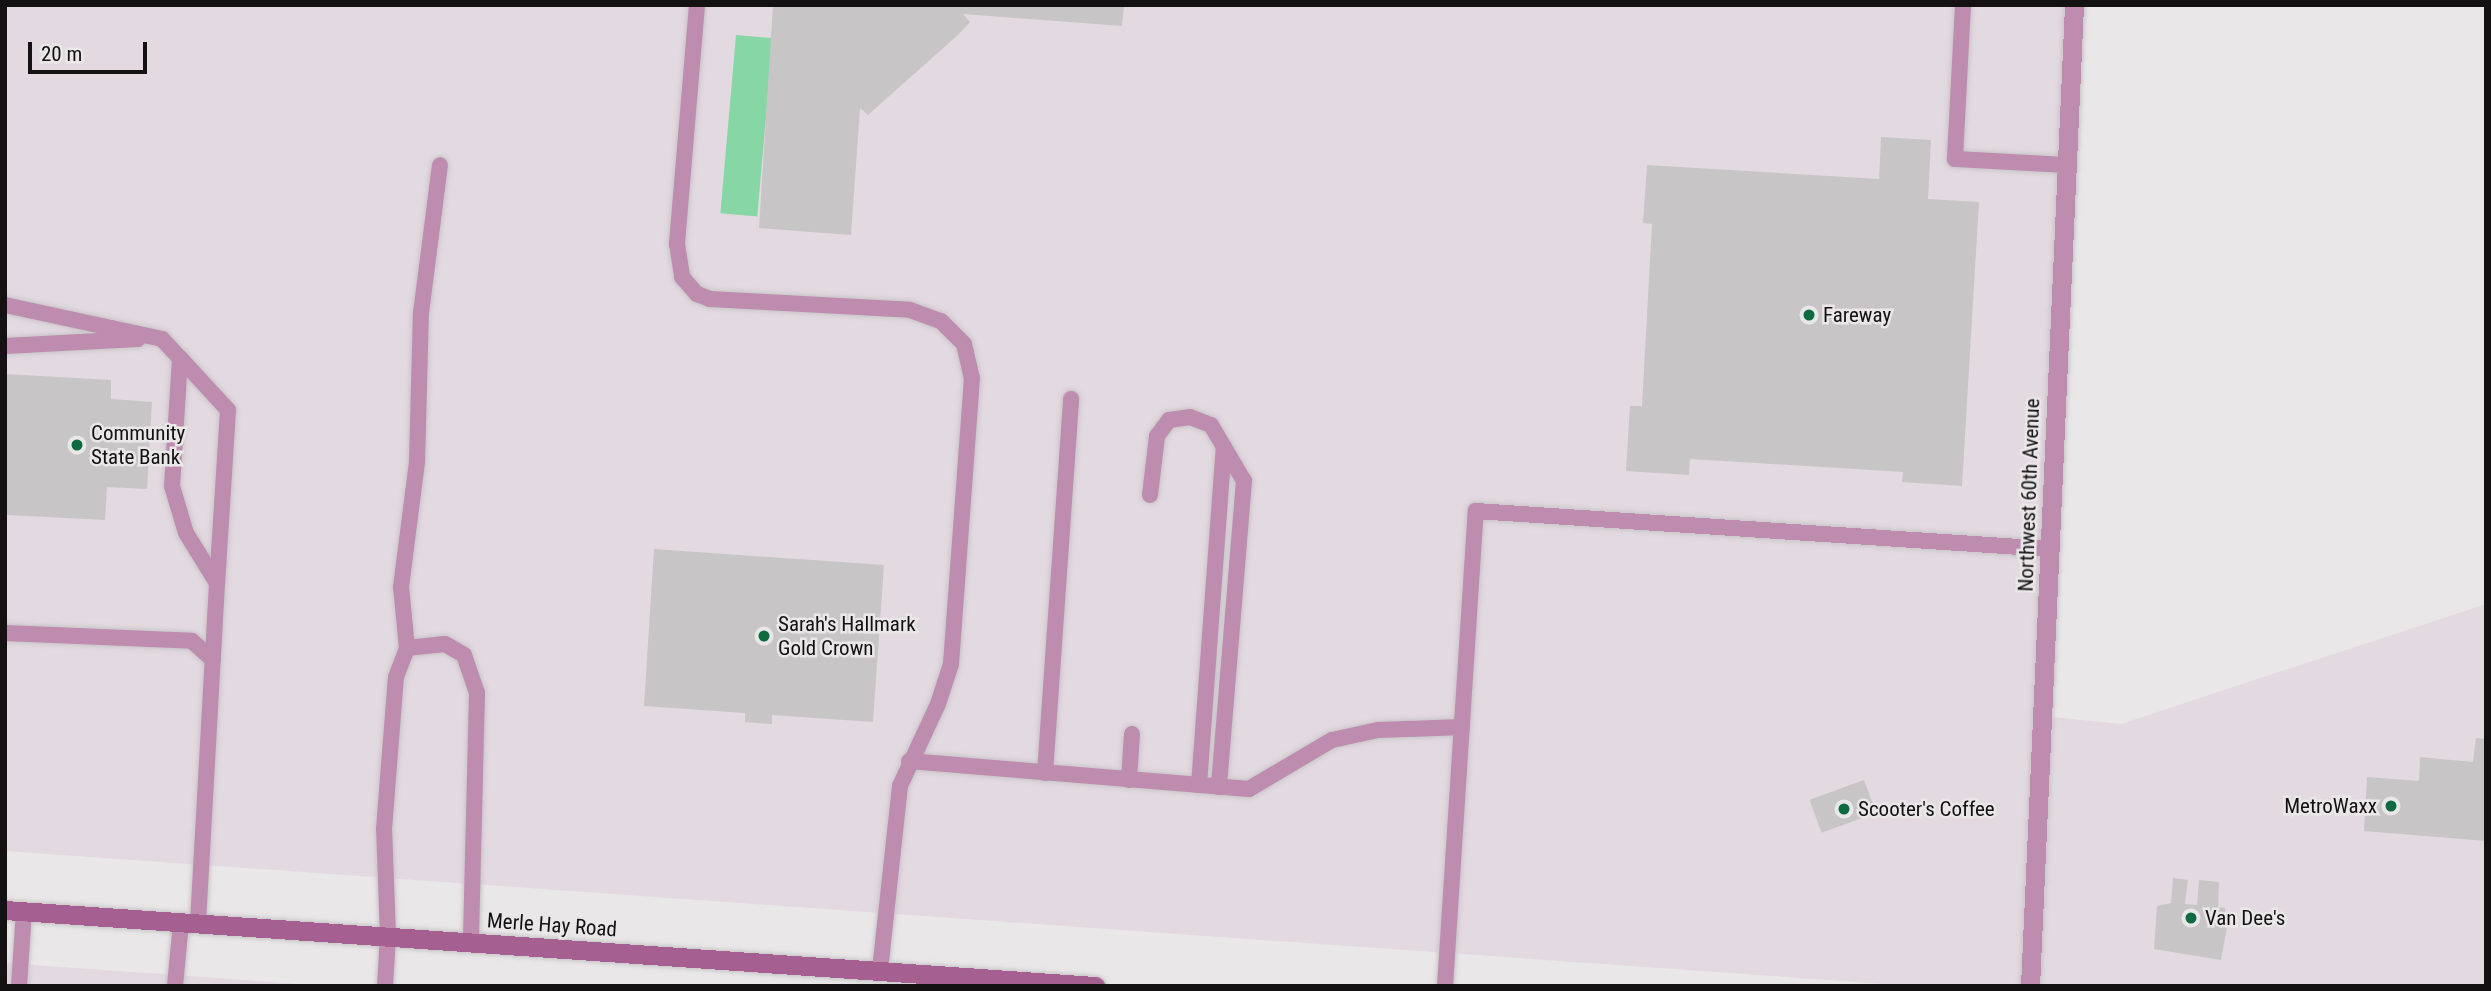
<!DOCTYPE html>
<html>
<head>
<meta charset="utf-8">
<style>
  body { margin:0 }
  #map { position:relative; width:2491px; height:991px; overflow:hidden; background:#eae7e9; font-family:"Roboto Condensed",sans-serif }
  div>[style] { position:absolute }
  .built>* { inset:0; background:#e3d9e0 }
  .green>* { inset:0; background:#87d6a5; transform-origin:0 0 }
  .building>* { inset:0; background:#c8c5c7; transform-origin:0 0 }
  .roads { filter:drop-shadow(0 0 2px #c8c5c7) drop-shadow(0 0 2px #c8c5c7) }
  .service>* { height:16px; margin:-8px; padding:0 8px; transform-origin:8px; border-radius:8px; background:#be8cae }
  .minor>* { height:19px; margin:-9.5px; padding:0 9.5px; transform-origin:9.5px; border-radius:9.5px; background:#be8cae }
  .secondary>* { height:19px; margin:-9.5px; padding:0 9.5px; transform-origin:9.5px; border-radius:9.5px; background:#a65f91 }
  .dots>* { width:19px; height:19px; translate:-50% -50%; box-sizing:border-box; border:4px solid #eae7e9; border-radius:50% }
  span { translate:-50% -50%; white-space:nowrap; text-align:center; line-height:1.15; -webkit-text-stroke:5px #eae7e9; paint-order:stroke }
  .poi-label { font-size:21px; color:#131112 }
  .left { translate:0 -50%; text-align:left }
  .right { translate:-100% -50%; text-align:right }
  .street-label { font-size:21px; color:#131112 }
  .frame { position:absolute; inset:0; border:7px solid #131112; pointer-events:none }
  .scale { position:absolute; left:28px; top:42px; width:119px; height:32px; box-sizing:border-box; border:4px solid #131112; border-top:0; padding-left:9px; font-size:21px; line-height:24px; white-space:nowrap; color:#131112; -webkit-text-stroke:5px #eae7e9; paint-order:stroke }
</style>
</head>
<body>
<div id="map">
  <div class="built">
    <i style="clip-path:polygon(5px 5px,2074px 5px,2043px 716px,2121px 724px,2486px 604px,2486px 986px,1913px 986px,5px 851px)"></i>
    <i style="clip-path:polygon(5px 963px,328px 986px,5px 986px)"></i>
  </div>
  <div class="green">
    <i style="left:736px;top:35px;width:37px;height:179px;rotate:5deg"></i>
  </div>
  <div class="building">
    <i style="clip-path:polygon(773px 5px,1124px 5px,1122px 26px,963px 14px,970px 22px,959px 34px,868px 115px,860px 108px,851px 235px,759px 228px)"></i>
    <i style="clip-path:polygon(1881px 137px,1931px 140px,1928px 199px,1979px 202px,1962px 486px,1902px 482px,1903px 472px,1690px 459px,1689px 475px,1626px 471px,1630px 406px,1642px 406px,1652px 224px,1643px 223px,1647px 165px,1879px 179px)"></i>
    <i style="clip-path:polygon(5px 374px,111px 380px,111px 399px,152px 402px,147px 489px,107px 487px,105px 520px,7px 515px)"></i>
    <i style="clip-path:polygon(654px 549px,884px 565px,873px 722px,772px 715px,772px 724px,745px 722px,745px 713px,644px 706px)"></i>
    <i style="clip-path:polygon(2476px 738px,2486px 739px,2486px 841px,2364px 831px,2367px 777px,2419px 781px,2420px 757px,2473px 762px)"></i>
    <i style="left:1864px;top:780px;width:35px;height:58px;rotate:70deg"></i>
    <i style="clip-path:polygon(2173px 878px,2188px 880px,2185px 904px,2197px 905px,2199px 880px,2219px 882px,2218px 907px,2225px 908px,2227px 927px,2221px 960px,2154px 949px,2157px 906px,2171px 903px)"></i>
  </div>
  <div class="roads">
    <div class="service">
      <i style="left:697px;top:5px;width:240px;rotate:94.8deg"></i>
      <i style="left:677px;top:244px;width:33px;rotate:81deg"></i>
      <i style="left:682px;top:277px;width:23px;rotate:49deg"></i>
      <i style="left:697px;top:294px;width:14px;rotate:21deg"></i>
      <i style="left:710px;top:299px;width:200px;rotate:3.1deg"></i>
      <i style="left:910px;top:310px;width:33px;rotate:20deg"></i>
      <i style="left:941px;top:321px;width:33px;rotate:45deg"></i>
      <i style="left:964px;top:344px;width:35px;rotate:77deg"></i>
      <i style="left:972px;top:378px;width:287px;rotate:94.2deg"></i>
      <i style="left:951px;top:664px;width:42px;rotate:108deg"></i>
      <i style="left:938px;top:704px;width:90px;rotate:114.9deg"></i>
      <i style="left:900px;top:786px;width:186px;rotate:96.2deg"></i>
      <i style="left:1963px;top:5px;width:154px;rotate:93deg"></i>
      <i style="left:1955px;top:159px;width:112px;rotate:3.1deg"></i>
      <i style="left:5px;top:305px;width:161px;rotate:12.2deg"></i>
      <i style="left:162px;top:339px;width:26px;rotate:47deg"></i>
      <i style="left:5px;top:346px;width:133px;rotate:-3deg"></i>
      <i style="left:1150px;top:495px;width:59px;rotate:-83.2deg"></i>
      <i style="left:1157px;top:436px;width:20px;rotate:-53deg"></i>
      <i style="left:1169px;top:420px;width:21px;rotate:-8deg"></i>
      <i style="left:1190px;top:417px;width:22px;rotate:21deg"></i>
      <i style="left:1211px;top:425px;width:65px;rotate:59.5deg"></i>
      <i style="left:1244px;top:481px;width:307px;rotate:94.7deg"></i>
      <i style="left:5px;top:633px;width:187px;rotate:2.4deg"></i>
      <i style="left:192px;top:641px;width:28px;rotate:42deg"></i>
      <i style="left:407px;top:648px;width:61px;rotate:-95.6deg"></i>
      <i style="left:401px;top:587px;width:126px;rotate:-82.7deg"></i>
      <i style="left:417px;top:462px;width:149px;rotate:-88.5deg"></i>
      <i style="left:421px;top:313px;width:149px;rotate:-82.7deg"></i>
      <i style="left:909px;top:761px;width:341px;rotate:4.7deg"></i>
      <i style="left:1249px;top:789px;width:96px;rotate:-30.6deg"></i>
      <i style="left:1332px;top:740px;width:47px;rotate:-12.3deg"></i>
      <i style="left:1378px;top:730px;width:84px;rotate:-2deg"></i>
      <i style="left:1045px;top:773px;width:375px;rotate:-86deg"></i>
      <i style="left:1129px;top:780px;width:46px;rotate:-86.3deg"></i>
      <i style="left:1199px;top:785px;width:339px;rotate:-85.8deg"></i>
      <i style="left:198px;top:923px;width:341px;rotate:-86.8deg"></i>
      <i style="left:217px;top:583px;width:59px;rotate:-121.8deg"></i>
      <i style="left:186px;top:533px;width:49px;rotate:-106.6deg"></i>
      <i style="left:172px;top:486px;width:128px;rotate:-86.4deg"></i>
      <i style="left:180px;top:358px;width:71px;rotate:47.3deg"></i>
      <i style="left:228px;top:410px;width:173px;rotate:93.6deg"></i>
      <i style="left:19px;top:986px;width:75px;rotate:-86.2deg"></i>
      <i style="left:175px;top:986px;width:64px;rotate:-84.6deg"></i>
      <i style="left:385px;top:986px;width:50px;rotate:-86.6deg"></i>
      <i style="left:388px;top:936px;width:107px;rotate:-92.1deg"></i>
      <i style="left:384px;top:829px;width:152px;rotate:-85.5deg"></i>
      <i style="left:396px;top:677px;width:31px;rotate:-69deg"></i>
      <i style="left:407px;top:648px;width:38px;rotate:-6deg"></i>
      <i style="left:445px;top:644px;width:22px;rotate:30deg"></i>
      <i style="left:464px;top:655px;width:40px;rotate:71.1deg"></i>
      <i style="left:477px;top:693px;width:249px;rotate:91.4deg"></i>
      <i style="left:1445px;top:986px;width:476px;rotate:-86.3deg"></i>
      <i style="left:1476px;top:511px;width:575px;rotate:3.79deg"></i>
    </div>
    <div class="minor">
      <i style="left:2030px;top:986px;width:982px;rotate:-87.43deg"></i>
    </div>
    <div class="secondary">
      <i style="left:5px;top:910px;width:1093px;rotate:3.99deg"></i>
    </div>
  </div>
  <div class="dots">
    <i style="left:1809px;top:315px;background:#0e6b40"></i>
    <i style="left:77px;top:445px;background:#0e6b40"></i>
    <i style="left:764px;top:636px;background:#0e6b40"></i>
    <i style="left:2391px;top:806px;background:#0e6b40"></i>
    <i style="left:1844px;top:809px;background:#0e6b40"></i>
    <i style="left:2191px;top:918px;background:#0e6b40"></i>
  </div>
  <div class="poi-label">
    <span class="left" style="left:1823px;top:315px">Fareway</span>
    <span class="left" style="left:91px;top:445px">Community<br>State Bank</span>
    <span class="left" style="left:778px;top:636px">Sarah's Hallmark<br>Gold Crown</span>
    <span class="right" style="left:2377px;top:806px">MetroWaxx</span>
    <span class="left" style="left:1858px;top:809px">Scooter's Coffee</span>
    <span class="left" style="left:2205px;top:918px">Van Dee's</span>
  </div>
  <div class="street-label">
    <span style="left:2029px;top:495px;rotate:-88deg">Northwest 60th Avenue</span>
    <span style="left:552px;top:925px;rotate:4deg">Merle Hay Road</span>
  </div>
  <div class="frame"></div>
  <div class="scale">20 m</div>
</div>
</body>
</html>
